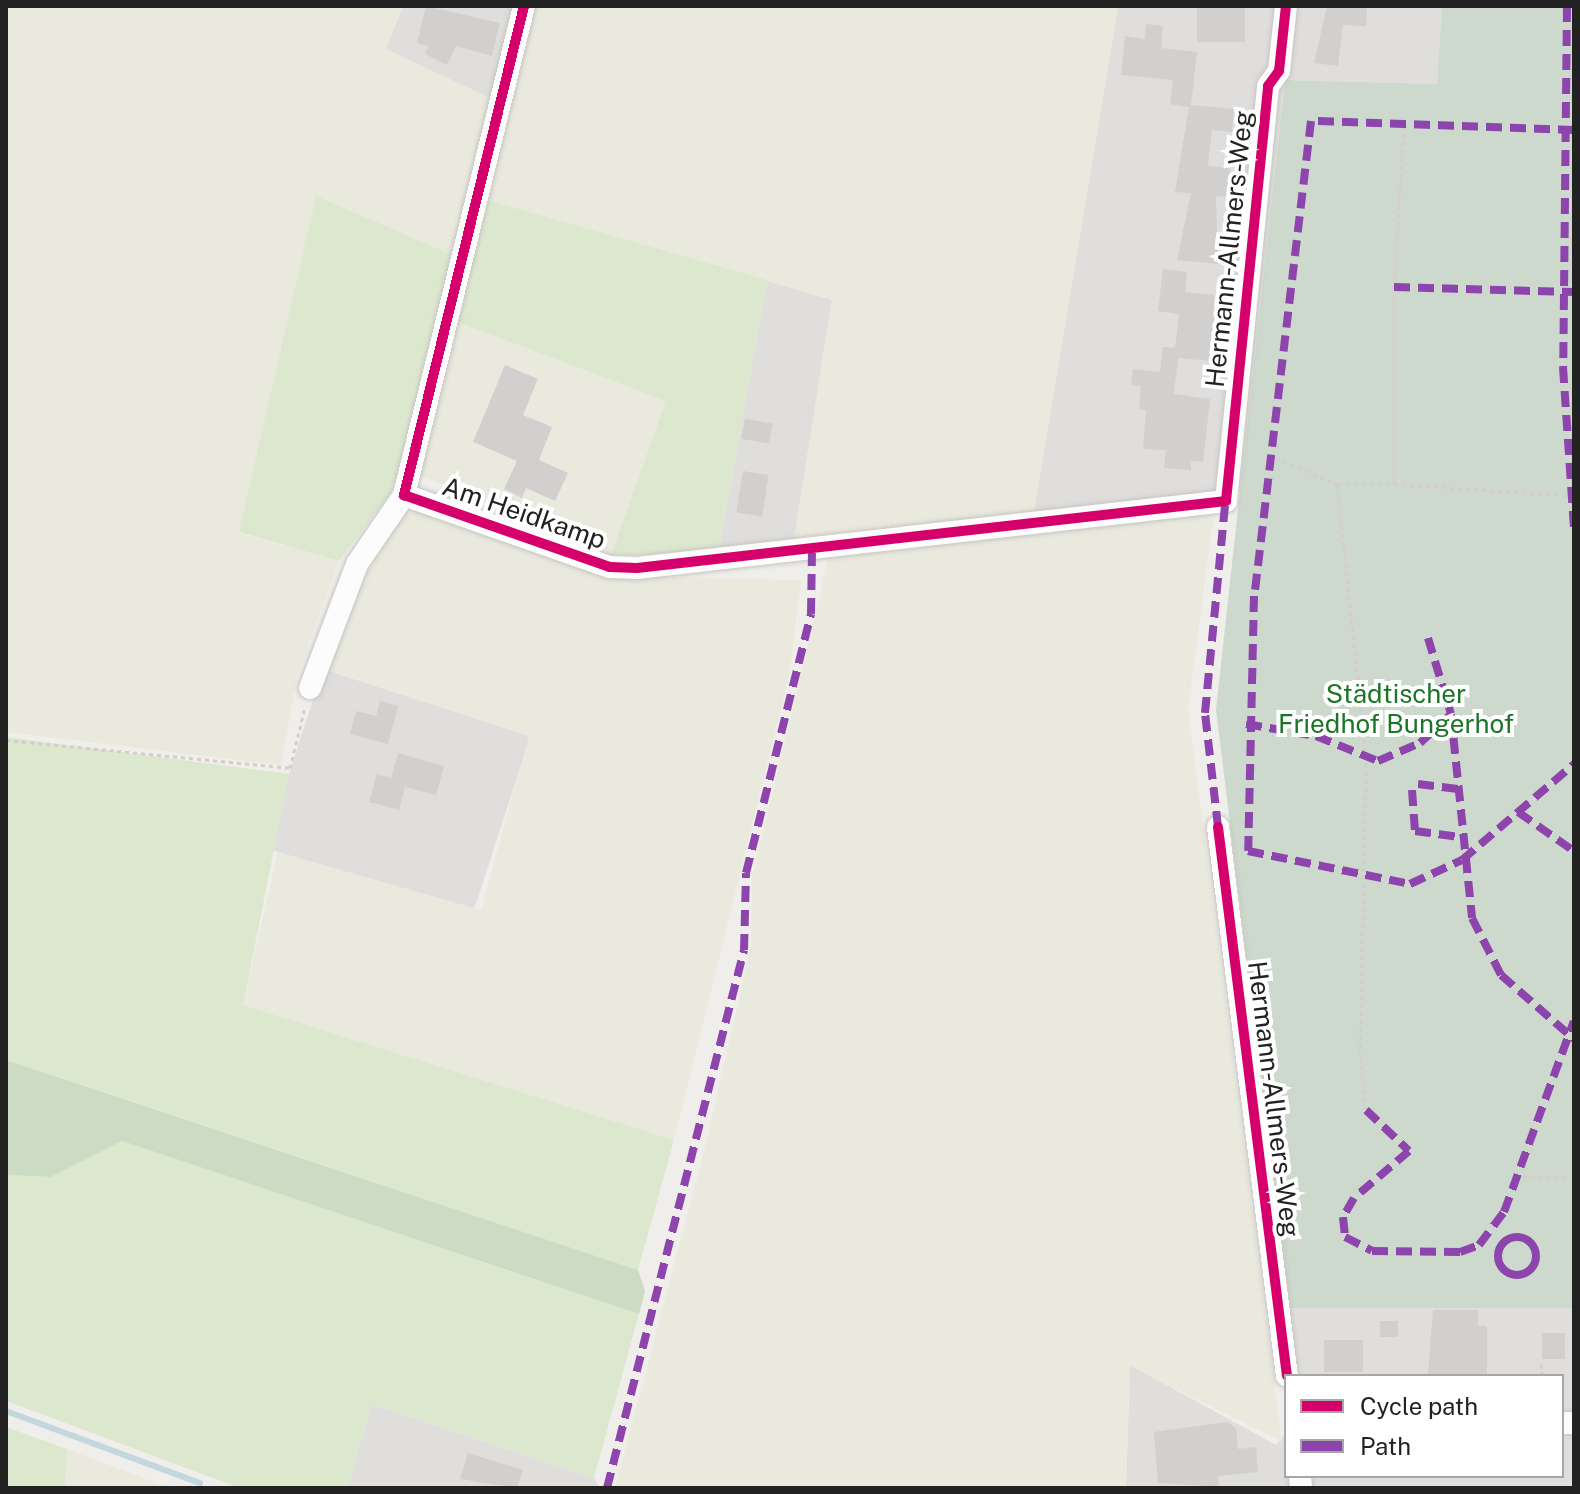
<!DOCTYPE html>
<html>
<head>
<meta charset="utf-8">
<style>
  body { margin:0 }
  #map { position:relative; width:1580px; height:1494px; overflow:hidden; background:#f0eeeb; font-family:"Public Sans",sans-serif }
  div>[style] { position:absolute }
  .residential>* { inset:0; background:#dfdedc; transform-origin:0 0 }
  .farmland>* { inset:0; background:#e9e9dd }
  .grass>* { inset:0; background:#dce8ce }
  .forest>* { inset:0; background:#cbdbc4 }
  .cemetery>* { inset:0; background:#ccd9cc }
  .stream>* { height:6px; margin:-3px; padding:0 3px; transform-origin:3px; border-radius:3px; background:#c3d7de }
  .building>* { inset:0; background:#d2d0ce; transform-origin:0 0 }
  .path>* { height:3px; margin-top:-1.5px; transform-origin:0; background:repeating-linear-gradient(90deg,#d6cccb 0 4px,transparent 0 8px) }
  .roads { filter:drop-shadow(0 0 2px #c6c5c3) drop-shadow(0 0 2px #c6c5c3) }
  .street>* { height:22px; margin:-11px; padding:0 11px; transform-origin:11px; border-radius:11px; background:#fdfcfc }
  .quiet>* { height:8px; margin-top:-4px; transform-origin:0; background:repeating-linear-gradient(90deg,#8e44ad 0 16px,transparent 0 24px) }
  .quiet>.ring { margin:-4px; padding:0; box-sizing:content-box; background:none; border:8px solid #8e44ad; border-radius:50% }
  .cycleway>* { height:10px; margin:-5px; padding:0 5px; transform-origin:5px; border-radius:5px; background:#d6006c }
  span { translate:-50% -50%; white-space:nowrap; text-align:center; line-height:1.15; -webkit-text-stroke:8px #fff; paint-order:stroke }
  .street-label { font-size:26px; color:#222 }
  .park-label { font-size:26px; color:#1a7527 }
  .frame { position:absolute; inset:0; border:8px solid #222; pointer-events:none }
  .legend { position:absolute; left:1284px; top:1374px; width:280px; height:104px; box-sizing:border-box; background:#fff; border:2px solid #a7a7a7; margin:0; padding:10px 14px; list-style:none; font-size:24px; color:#222 }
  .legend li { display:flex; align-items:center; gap:16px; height:40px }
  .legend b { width:40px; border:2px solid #a7a7a7 }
</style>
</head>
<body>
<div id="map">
  <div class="residential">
    <i style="clip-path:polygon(403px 6px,513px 6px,496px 101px,385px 49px)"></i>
    <i style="clip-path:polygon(1118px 6px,1442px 6px,1437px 84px,1285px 80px,1240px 491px,1033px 516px)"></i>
    <i style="clip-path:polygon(767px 280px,832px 300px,793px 547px,718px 555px)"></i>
    <i style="left:323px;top:669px;width:218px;height:188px;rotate:18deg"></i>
    <i style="clip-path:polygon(1290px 1308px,1574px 1308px,1574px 1488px,1126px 1488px,1130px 1365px,1276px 1445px,1286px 1433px,1286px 1476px,1562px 1476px,1562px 1376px,1295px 1376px)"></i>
    <i style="clip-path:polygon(372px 1404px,594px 1478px,600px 1488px,347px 1488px)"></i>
  </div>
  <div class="farmland">
    <i style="clip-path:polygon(6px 6px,403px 6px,386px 49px,496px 101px,455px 256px,316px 197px,239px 533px,339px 561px,297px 676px,281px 765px,6px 732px)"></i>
    <i style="clip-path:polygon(535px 6px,1118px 6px,1033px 516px,793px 547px,832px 300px,487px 200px)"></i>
    <i style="clip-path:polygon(455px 321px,667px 401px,611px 555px,419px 475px)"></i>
    <i style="clip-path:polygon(419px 510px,644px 577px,801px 580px,789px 676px,674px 1140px,243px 1005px,278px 852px,481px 910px,529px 736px,323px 669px,346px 596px,404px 515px)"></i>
    <i style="clip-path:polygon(1204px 513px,1213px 520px,1188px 710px,1282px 1442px,1130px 1366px,1126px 1488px,615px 1488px,705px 1148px,751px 946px,752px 877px,829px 557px)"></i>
    <i style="clip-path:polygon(67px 1449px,170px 1488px,65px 1488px)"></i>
  </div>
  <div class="grass">
    <i style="clip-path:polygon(316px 196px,455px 256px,402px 462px,390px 494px,339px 561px,239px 532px)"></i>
    <i style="clip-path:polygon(487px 200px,767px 280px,718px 555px,611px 555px,666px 401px,455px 321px)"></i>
    <i style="clip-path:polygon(6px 737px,289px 774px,243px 1005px,674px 1140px,638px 1270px,6px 1060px)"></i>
    <i style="clip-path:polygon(122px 1141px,639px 1314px,594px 1478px,372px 1404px,347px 1488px,240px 1488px,6px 1401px,6px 1175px,51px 1177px)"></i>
    <i style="clip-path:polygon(6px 1427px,67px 1449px,65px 1488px,6px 1488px)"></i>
  </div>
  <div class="forest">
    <i style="clip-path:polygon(6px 1060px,638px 1270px,645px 1291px,639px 1314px,122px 1141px,51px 1177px,6px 1175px)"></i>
  </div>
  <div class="cemetery">
    <i style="clip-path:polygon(1442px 6px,1574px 6px,1574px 1308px,1290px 1308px,1216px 710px,1285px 80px,1437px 84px)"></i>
  </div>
  <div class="stream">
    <i style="left:6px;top:1411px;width:207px;rotate:20.4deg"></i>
  </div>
  <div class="building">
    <i style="clip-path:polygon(426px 6px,500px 23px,492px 56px,456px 46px,447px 65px,425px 54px,429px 46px,417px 43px)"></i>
    <i style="left:1197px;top:6px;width:48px;height:36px"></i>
    <i style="clip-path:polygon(1327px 6px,1367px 6px,1366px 26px,1343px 25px,1338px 66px,1314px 63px)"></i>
    <i style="clip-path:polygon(1146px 24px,1163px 26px,1161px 48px,1197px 52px,1191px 105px,1234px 109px,1232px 132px,1212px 130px,1208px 166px,1230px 168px,1227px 197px,1216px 196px,1218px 264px,1177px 260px,1191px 193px,1175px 192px,1189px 107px,1170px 104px,1173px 80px,1121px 75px,1125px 36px,1145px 39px)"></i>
    <i style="clip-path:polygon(1163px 269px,1187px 272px,1185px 292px,1214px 295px,1214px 361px,1178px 358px,1174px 394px,1210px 399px,1203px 462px,1191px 461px,1191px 470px,1164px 468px,1166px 450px,1143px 449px,1146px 410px,1139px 409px,1141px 386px,1131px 385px,1133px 369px,1160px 372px,1163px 347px,1175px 348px,1179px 314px,1158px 311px)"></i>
    <i style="clip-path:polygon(505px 365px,538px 379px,523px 415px,552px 427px,539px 460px,568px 473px,555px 501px,526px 488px,522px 498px,504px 489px,517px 461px,473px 442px)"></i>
    <i style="left:745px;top:419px;width:28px;height:20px;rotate:10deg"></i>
    <i style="left:743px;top:471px;width:26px;height:42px;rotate:9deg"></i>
    <i style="clip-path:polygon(380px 701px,398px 706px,388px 744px,350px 734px,356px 711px,376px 716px)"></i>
    <i style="clip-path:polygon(398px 753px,444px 766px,436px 795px,405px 787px,399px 810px,369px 802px,377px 774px,391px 778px)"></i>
    <i style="clip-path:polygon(1433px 1310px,1478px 1310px,1478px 1326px,1487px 1326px,1487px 1374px,1428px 1374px)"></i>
    <i style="left:1380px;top:1321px;width:18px;height:16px"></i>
    <i style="left:1542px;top:1333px;width:23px;height:26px"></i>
    <i style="left:1324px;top:1340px;width:39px;height:32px"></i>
    <i style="clip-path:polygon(1227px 1422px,1236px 1428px,1238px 1449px,1256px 1447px,1258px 1472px,1218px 1476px,1219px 1487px,1158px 1483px,1154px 1432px)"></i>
    <i style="clip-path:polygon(468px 1453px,523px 1470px,517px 1488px,460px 1479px)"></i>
  </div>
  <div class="path">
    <i style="left:1404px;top:125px;width:162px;rotate:93.5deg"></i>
    <i style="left:1394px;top:287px;width:197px;rotate:90deg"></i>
    <i style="left:1394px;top:484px;width:180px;rotate:3.8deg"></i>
    <i style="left:1276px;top:458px;width:66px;rotate:23.1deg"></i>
    <i style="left:6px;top:740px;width:285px;rotate:5.6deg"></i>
    <i style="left:290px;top:768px;width:63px;rotate:-76.2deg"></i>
    <i style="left:1366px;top:1110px;width:55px;rotate:-96.2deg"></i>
    <i style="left:1360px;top:1055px;width:296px;rotate:-88.8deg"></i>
    <i style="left:1366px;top:759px;width:277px;rotate:-96deg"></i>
    <i style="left:1337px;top:484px;width:57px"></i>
    <i style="left:1515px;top:1176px;width:59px;rotate:1deg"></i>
    <i style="left:1541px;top:1364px;width:12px;rotate:85deg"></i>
  </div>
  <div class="roads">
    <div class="street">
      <i style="left:524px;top:6px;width:504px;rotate:103.79deg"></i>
      <i style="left:404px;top:495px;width:218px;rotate:19.3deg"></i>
      <i style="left:610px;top:567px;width:27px;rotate:2deg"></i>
      <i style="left:637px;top:568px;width:593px;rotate:-6.49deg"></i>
      <i style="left:1226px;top:501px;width:417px;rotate:-84.2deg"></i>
      <i style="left:1268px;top:86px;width:19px;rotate:-54deg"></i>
      <i style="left:1279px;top:71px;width:65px;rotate:-83.9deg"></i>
      <i style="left:310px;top:688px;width:133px;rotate:-69.2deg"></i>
      <i style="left:357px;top:564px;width:83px;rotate:-55.7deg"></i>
      <i style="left:1218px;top:827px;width:553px;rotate:82.84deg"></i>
      <i style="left:1562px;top:1423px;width:12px"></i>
      <i style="left:1300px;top:1476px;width:12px;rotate:85deg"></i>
    </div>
  </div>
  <div class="quiet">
    <i style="left:1567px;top:6px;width:361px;rotate:90.6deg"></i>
    <i style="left:1563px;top:367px;width:160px;rotate:86.1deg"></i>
    <i style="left:1574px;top:130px;width:263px;rotate:-178deg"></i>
    <i style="left:1311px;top:121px;width:478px;rotate:96.8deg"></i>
    <i style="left:1254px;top:596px;width:255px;rotate:91.3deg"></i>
    <i style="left:1248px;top:851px;width:165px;rotate:11.5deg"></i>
    <i style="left:1410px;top:884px;width:57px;rotate:-24.8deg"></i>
    <i style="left:1462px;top:860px;width:148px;rotate:-40.6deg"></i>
    <i style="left:1394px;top:287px;width:180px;rotate:1.6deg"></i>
    <i style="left:1428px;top:638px;width:79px;rotate:73.2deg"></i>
    <i style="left:1246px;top:724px;width:71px;rotate:9.7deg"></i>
    <i style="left:1316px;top:736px;width:67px;rotate:22deg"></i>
    <i style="left:1378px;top:761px;width:46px;rotate:-23.2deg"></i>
    <i style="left:1420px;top:743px;width:42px;rotate:-43.1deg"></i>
    <i style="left:1451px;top:714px;width:205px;rotate:84.1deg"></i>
    <i style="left:1472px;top:918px;width:64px;rotate:63deg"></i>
    <i style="left:1501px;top:975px;width:97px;rotate:41.2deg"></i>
    <i style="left:1418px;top:784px;width:40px;rotate:7.1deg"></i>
    <i style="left:1412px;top:790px;width:41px;rotate:85.8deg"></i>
    <i style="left:1415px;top:831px;width:45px;rotate:7.6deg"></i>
    <i style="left:1518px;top:812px;width:68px;rotate:34.9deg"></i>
    <i style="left:1218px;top:827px;width:115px;rotate:-96.5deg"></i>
    <i style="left:1205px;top:713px;width:218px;rotate:-84.5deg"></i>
    <i style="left:1366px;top:1110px;width:59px;rotate:43.6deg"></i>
    <i style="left:1409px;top:1151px;width:72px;rotate:139.5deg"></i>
    <i style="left:1354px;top:1198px;width:22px;rotate:120deg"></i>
    <i style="left:1343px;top:1217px;width:20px;rotate:84deg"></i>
    <i style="left:1345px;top:1237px;width:30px;rotate:27deg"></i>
    <i style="left:1372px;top:1251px;width:88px;rotate:0.7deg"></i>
    <i style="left:1460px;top:1252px;width:20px;rotate:-20deg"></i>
    <i style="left:1479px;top:1245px;width:41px;rotate:-52.9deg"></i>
    <i style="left:1504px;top:1212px;width:203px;rotate:-69.9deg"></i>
    <i class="ring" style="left:1498px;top:1237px;width:30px;height:30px"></i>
    <i style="left:607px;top:1488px;width:555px;rotate:-75.71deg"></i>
    <i style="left:744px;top:950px;width:77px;rotate:-88.5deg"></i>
    <i style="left:746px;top:873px;width:267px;rotate:-75.9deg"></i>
    <i style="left:811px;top:614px;width:61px;rotate:-89.1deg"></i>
  </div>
  <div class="cycleway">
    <i style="left:524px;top:6px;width:504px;rotate:103.79deg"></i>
    <i style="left:404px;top:495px;width:218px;rotate:19.3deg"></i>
    <i style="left:610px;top:567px;width:27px;rotate:2deg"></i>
    <i style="left:637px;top:568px;width:593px;rotate:-6.49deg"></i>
    <i style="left:1226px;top:501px;width:417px;rotate:-84.2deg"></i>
    <i style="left:1268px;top:86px;width:19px;rotate:-54deg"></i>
    <i style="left:1279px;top:71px;width:65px;rotate:-83.9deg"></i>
    <i style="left:1218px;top:827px;width:553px;rotate:82.84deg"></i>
  </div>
  <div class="street-label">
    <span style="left:1229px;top:249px;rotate:-84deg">Hermann-Allmers-Weg</span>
    <span style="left:524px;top:513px;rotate:19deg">Am Heidkamp</span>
    <span style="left:1274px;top:1099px;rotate:83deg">Hermann-Allmers-Weg</span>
  </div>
  <div class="park-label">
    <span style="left:1396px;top:709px">Städtischer<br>Friedhof Bungerhof</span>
  </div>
  <div class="frame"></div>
  <ul class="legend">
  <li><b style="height:10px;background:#d6006c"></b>Cycle path</li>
  <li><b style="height:10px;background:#8e44ad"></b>Path</li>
  </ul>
</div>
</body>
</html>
